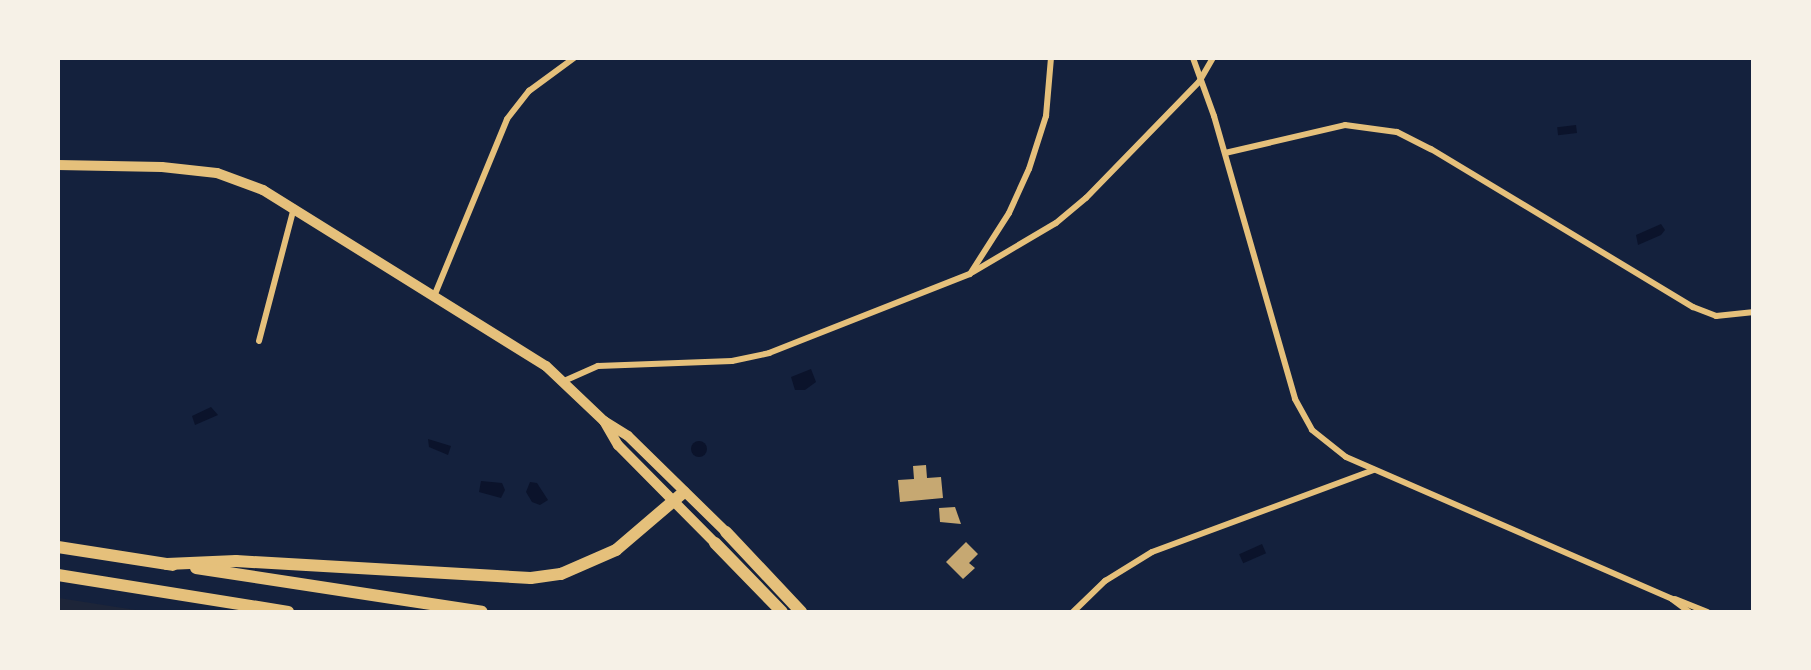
<!DOCTYPE html>
<html>
<head>
<meta charset="utf-8">
<style>
  body { margin:0 }
  #map { position:relative; width:1811px; height:670px; overflow:hidden; background:#14213d; font-family:"Archivo Narrow",sans-serif }
  div>[style] { position:absolute }
  .green>* { inset:0; background:#1d2539 }
  .water>* { inset:0; background:#0b132b; transform-origin:0 0 }
  .round { border-radius:50% }
  .building>* { inset:0; background:#c6a872 }
  .minor>* { height:6px; margin:-3px; padding:0 3px; transform-origin:3px; border-radius:3px; background:#e5c07b }
  .primary>* { height:10px; margin:-5px; padding:0 5px; transform-origin:5px; border-radius:5px; background:#e5c07b }
  .motorway>* { height:12px; margin:-6px; padding:0 6px; transform-origin:6px; border-radius:6px; background:#e5c07b }
  span { translate:-50% -50%; white-space:nowrap; text-align:center; line-height:1.15; -webkit-text-stroke:4.5px #f6f1e7; paint-order:stroke }
  .frame { position:absolute; inset:0; border:60px solid #f6f1e7; pointer-events:none }
</style>
</head>
<body>
<div id="map">
  <div class="green">
    <i style="clip-path:polygon(59px 598px,142px 611px,59px 611px)"></i>
  </div>
  <div class="water">
    <i style="left:1576px;top:125px;width:8px;height:19px;rotate:83deg"></i>
    <i style="clip-path:polygon(1661px 224px,1665px 230px,1661px 235px,1638px 245px,1636px 235px)"></i>
    <i style="clip-path:polygon(811px 369px,816px 382px,805px 390px,795px 390px,791px 377px)"></i>
    <i style="clip-path:polygon(211px 407px,218px 415px,195px 425px,192px 416px)"></i>
    <i style="clip-path:polygon(428px 439px,451px 446px,448px 455px,429px 447px)"></i>
    <i class="round" style="left:691px;top:441px;width:16px;height:16px"></i>
    <i style="clip-path:polygon(481px 481px,502px 483px,505px 490px,501px 498px,479px 492px)"></i>
    <i style="clip-path:polygon(530px 482px,537px 483px,548px 500px,540px 505px,532px 502px,526px 492px)"></i>
    <i style="left:1262px;top:544px;width:10px;height:25px;rotate:66deg"></i>
  </div>
  <div class="building">
    <i style="clip-path:polygon(926px 465px,927px 478px,941px 477px,943px 498px,900px 502px,898px 480px,914px 479px,913px 466px)"></i>
    <i style="clip-path:polygon(955px 507px,961px 524px,940px 522px,939px 508px)"></i>
    <i style="clip-path:polygon(966px 542px,978px 554px,969px 563px,975px 568px,963px 579px,946px 562px)"></i>
  </div>
  <div class="minor">
    <i style="left:1193px;top:58px;width:62px;rotate:70.1deg"></i>
    <i style="left:1214px;top:116px;width:294px;rotate:74deg"></i>
    <i style="left:1295px;top:399px;width:35px;rotate:61deg"></i>
    <i style="left:1312px;top:430px;width:43px;rotate:38.5deg"></i>
    <i style="left:1346px;top:457px;width:356px;rotate:23.5deg"></i>
    <i style="left:1672px;top:599px;width:21px;rotate:37deg"></i>
    <i style="left:1225px;top:153px;width:123px;rotate:-13.1deg"></i>
    <i style="left:1345px;top:125px;width:52px;rotate:7.7deg"></i>
    <i style="left:1397px;top:132px;width:38px;rotate:27deg"></i>
    <i style="left:1431px;top:149px;width:306px;rotate:31.1deg"></i>
    <i style="left:1693px;top:307px;width:25px;rotate:21deg"></i>
    <i style="left:1716px;top:316px;width:36px;rotate:-6deg"></i>
    <i style="left:973px;top:272px;width:96px;rotate:-30.6deg"></i>
    <i style="left:1056px;top:223px;width:39px;rotate:-40deg"></i>
    <i style="left:1086px;top:198px;width:162px;rotate:-45.8deg"></i>
    <i style="left:1199px;top:82px;width:28px;rotate:-60deg"></i>
    <i style="left:435px;top:294px;width:189px;rotate:-67.6deg"></i>
    <i style="left:507px;top:119px;width:36px;rotate:-52deg"></i>
    <i style="left:529px;top:91px;width:56px;rotate:-36.3deg"></i>
    <i style="left:259px;top:341px;width:138px;rotate:-75.3deg"></i>
    <i style="left:564px;top:381px;width:37px;rotate:-24deg"></i>
    <i style="left:598px;top:366px;width:134px;rotate:-2.1deg"></i>
    <i style="left:732px;top:361px;width:38px;rotate:-12deg"></i>
    <i style="left:769px;top:353px;width:216px;rotate:-21.5deg"></i>
    <i style="left:970px;top:274px;width:72px;rotate:-57.4deg"></i>
    <i style="left:1009px;top:213px;width:48px;rotate:-65.6deg"></i>
    <i style="left:1029px;top:169px;width:56px;rotate:-72.2deg"></i>
    <i style="left:1046px;top:116px;width:58px;rotate:-85.1deg"></i>
    <i style="left:1675px;top:599px;width:35px;rotate:22deg"></i>
    <i style="left:1073px;top:612px;width:45px;rotate:-44.1deg"></i>
    <i style="left:1105px;top:581px;width:55px;rotate:-31.7deg"></i>
    <i style="left:1152px;top:552px;width:237px;rotate:-20.3deg"></i>
  </div>
  <div class="primary">
    <i style="left:58px;top:165px;width:104px;rotate:1.1deg"></i>
    <i style="left:162px;top:167px;width:55px;rotate:6.2deg"></i>
    <i style="left:217px;top:173px;width:49px;rotate:20.3deg"></i>
    <i style="left:263px;top:190px;width:333px;rotate:31.9deg"></i>
    <i style="left:546px;top:366px;width:80px;rotate:43.5deg"></i>
    <i style="left:604px;top:421px;width:28px;rotate:32deg"></i>
    <i style="left:628px;top:436px;width:137px;rotate:44.4deg"></i>
    <i style="left:604px;top:421px;width:28px;rotate:60deg"></i>
    <i style="left:618px;top:445px;width:138px;rotate:45.3deg"></i>
  </div>
  <div class="motorway">
    <i style="left:726px;top:532px;width:110px;rotate:46.8deg"></i>
    <i style="left:715px;top:543px;width:96px;rotate:45.8deg"></i>
    <i style="left:58px;top:547px;width:116px;rotate:8.9deg"></i>
    <i style="left:167px;top:564px;width:69px;rotate:-2.5deg"></i>
    <i style="left:236px;top:561px;width:295px;rotate:3.3deg"></i>
    <i style="left:531px;top:578px;width:30px;rotate:-8deg"></i>
    <i style="left:561px;top:574px;width:60px;rotate:-23.6deg"></i>
    <i style="left:616px;top:550px;width:89px;rotate:-40.5deg"></i>
    <i style="left:196px;top:568px;width:289px;rotate:8.7deg"></i>
    <i style="left:58px;top:575px;width:233px;rotate:9.1deg"></i>
  </div>
  <div class="frame"></div>
</div>
</body>
</html>
